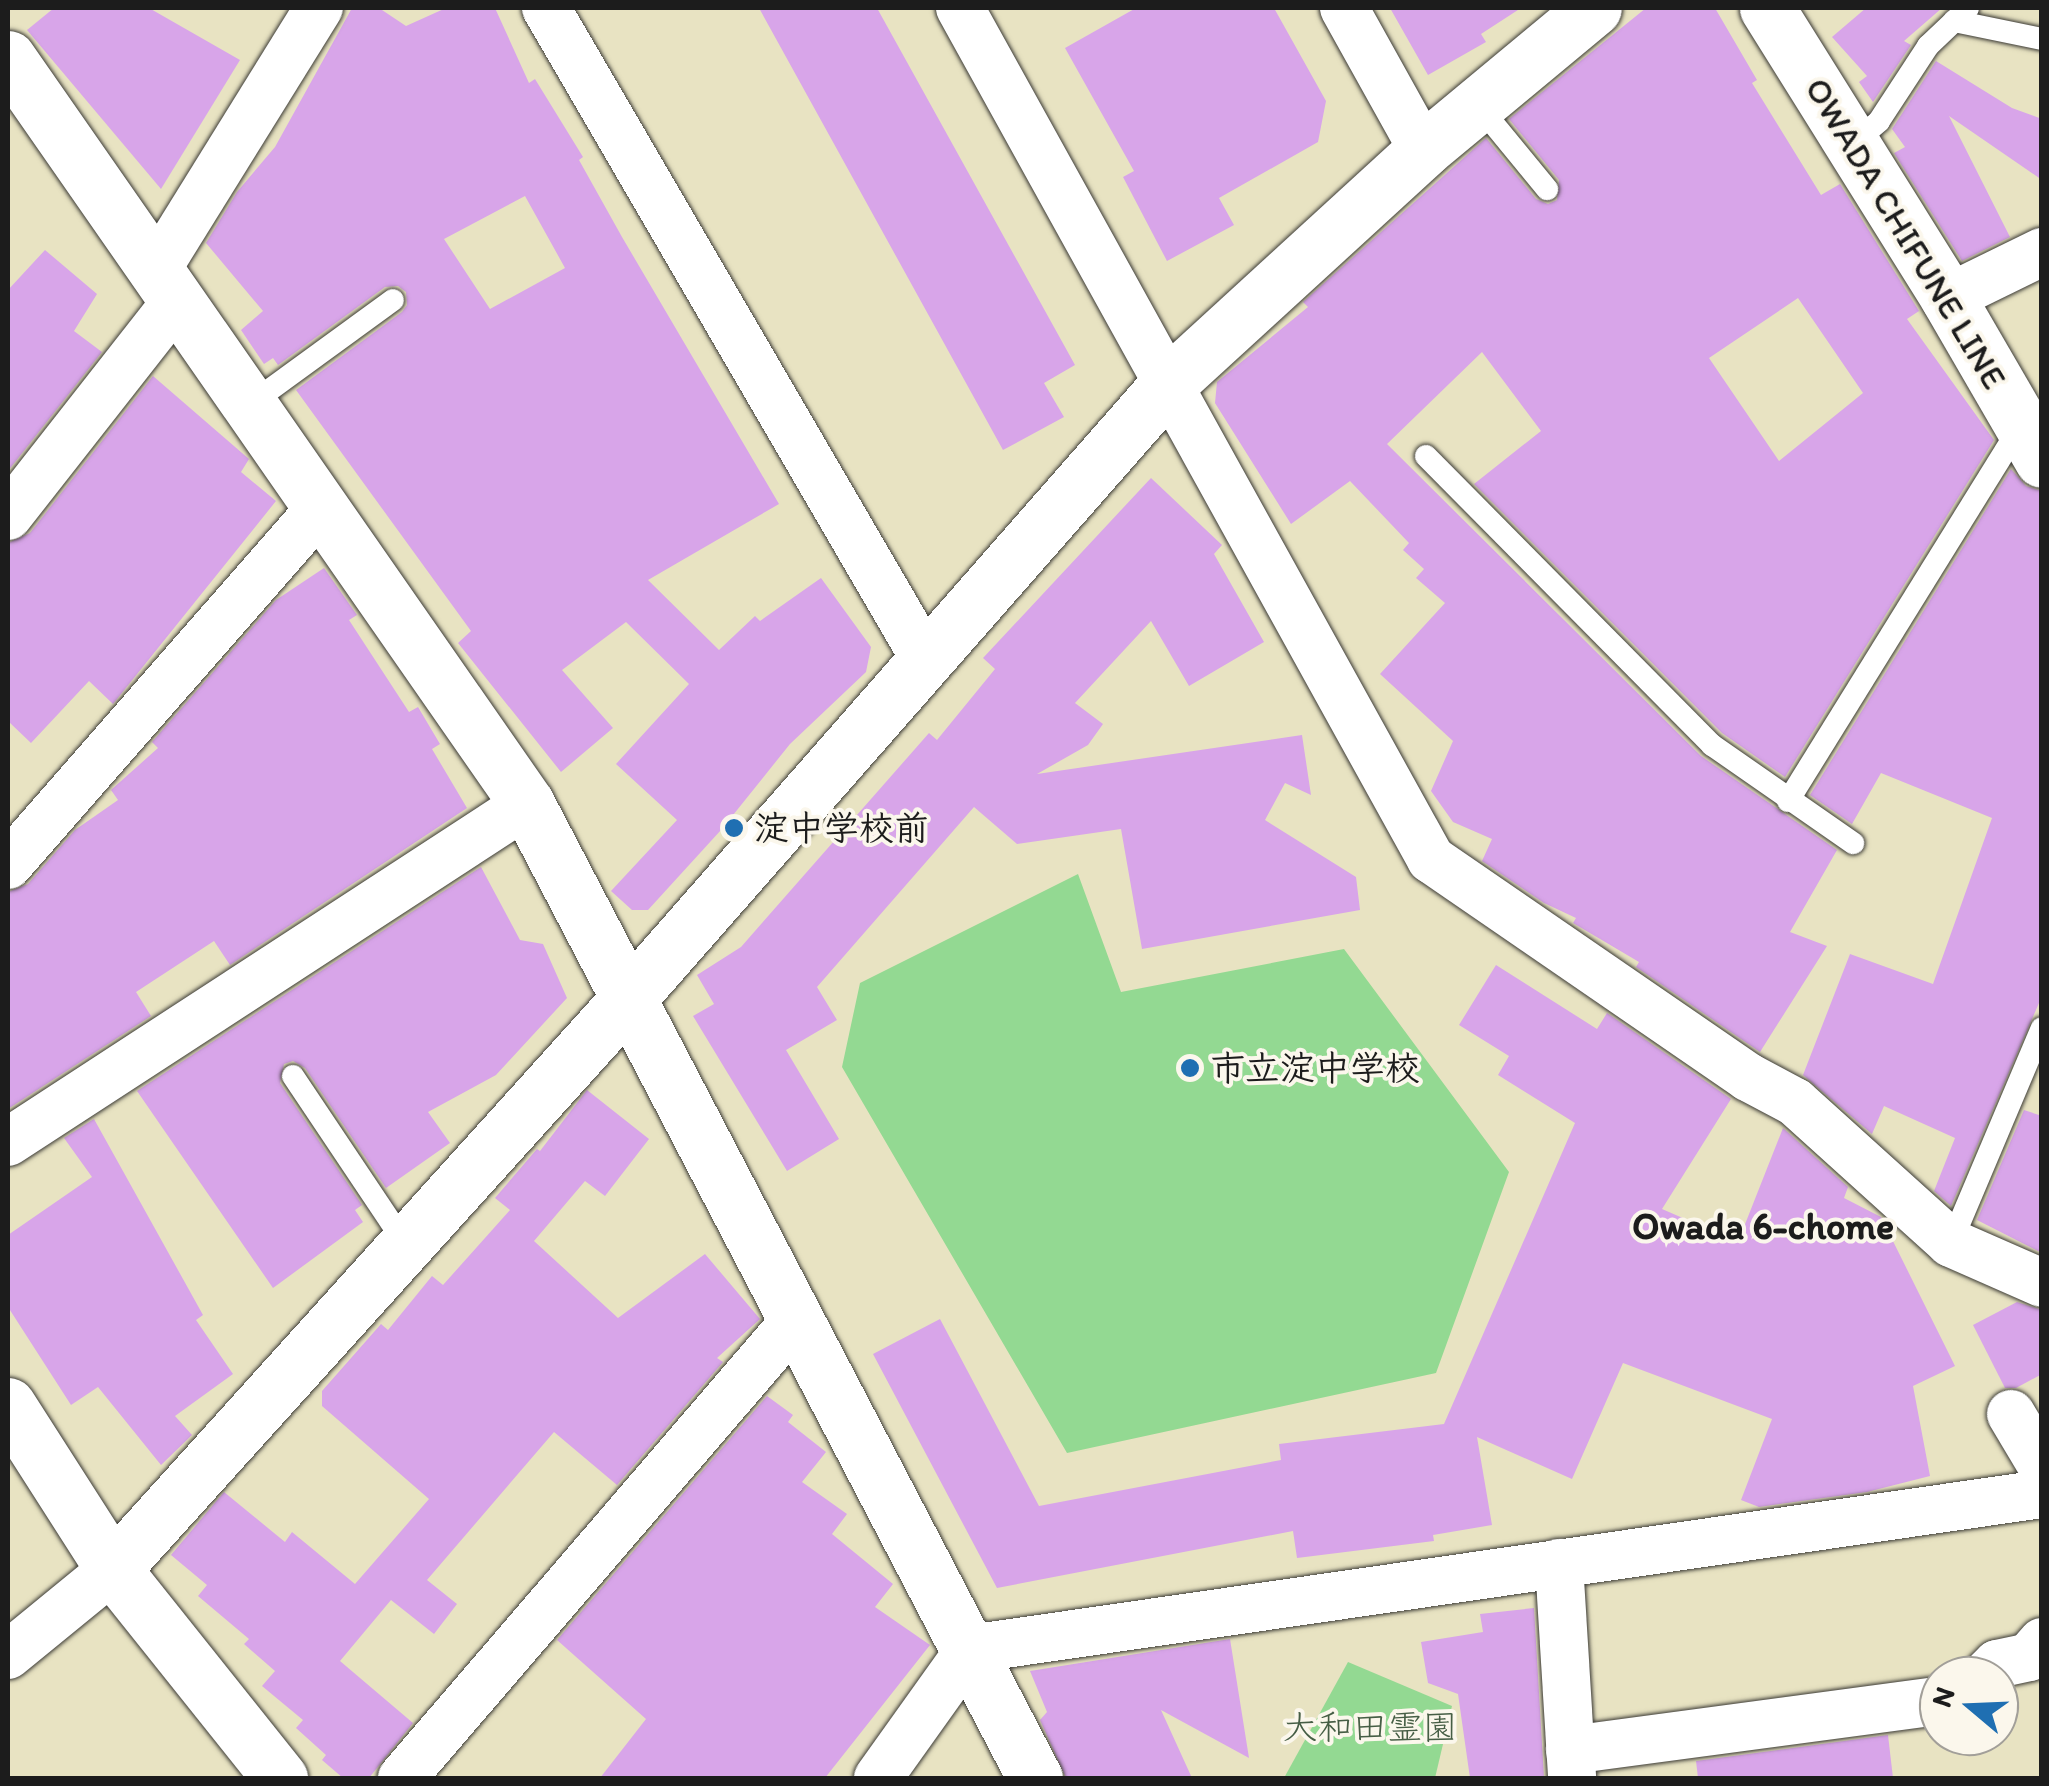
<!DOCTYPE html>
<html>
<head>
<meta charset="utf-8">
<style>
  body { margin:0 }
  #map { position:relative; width:2049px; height:1786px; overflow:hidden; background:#e8e3c2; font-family:Itim,"Klee One",sans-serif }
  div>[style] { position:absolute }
  .green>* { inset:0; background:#93d992 }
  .building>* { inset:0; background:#d8a5e9 }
  .roads { filter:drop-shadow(0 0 2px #3b3a35) drop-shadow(0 0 2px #3b3a35) }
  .lane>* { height:22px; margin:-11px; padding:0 11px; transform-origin:11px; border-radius:11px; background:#fff }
  .street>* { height:48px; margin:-24px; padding:0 24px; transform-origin:24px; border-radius:24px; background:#fff }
  .secondary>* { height:55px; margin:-27.5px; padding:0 27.5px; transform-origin:27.5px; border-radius:27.5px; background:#fff }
  .dots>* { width:28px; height:28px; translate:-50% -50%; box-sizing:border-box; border:5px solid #fbf7ec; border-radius:50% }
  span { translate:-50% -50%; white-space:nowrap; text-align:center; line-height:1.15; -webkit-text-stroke:8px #fbf7ec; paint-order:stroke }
  .street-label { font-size:35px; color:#1c1c1c }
  .poi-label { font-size:35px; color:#1c1c1c; font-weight:700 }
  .left { translate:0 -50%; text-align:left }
  .park-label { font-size:35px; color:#465e45 }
  .neighbourhood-label { font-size:38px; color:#1c1c1c; font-weight:700 }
  .frame { position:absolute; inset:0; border:10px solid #1c1c1c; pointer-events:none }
  .north { position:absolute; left:1919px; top:1656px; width:100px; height:100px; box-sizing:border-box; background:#fbf7ec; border:2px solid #a29f99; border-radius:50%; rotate:289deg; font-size:28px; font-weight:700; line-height:40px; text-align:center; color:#1c1c1c }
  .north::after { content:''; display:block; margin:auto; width:35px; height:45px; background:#1f6fb2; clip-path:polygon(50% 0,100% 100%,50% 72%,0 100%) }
</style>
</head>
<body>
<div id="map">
  <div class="green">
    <i style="clip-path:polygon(1078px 874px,1121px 992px,1344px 949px,1509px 1172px,1436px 1373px,1067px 1453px,842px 1067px,860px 983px)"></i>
    <i style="clip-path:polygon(1348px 1662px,1452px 1706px,1435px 1778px,1284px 1778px)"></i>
  </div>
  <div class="building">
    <i style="clip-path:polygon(54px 8px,149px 8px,240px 60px,161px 189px,27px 30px)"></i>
    <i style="clip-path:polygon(evenodd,352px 8px,379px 8px,406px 26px,446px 8px,495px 8px,529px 83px,535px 79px,583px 157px,579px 160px,622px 237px,779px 504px,648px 580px,719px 650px,755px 616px,760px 621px,821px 578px,871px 647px,866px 672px,790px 744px,721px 830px,648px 910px,632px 910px,611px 891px,677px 820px,616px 764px,689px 684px,626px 622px,562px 670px,613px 728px,561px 772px,458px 643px,471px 631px,296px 390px,402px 312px,407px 305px,406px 292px,398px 286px,385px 287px,278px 365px,273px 358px,264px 364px,241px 330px,263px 311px,206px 243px,237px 192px,275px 147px,352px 8px,525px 196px,565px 268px,490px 309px,444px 239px,525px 196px)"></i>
    <i style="clip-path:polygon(759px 8px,877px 8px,1075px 365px,1044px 383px,1064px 417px,1003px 450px)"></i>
    <i style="clip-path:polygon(1136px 8px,1274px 8px,1326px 101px,1318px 142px,1219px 198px,1234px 225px,1167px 261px,1123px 177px,1134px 171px,1065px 48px)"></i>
    <i style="clip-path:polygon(1390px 8px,1521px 8px,1481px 34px,1486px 42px,1428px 75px)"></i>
    <i style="clip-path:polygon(evenodd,1646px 8px,1715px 8px,1757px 80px,1752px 83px,1821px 195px,1840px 184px,1919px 311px,1907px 319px,1994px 440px,1785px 777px,1722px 733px,1474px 484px,1541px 431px,1482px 352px,1387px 444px,1701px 756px,1837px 850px,1790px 932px,1827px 946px,1760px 1052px,1636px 967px,1639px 962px,1573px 923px,1576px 918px,1544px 903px,1482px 861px,1492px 839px,1453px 822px,1431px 791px,1453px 741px,1380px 674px,1445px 603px,1416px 578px,1424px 569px,1403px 550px,1409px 543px,1350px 481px,1291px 524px,1215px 403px,1217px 382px,1308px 307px,1303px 302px,1486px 138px,1536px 199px,1548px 204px,1557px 200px,1559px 180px,1509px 119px,1646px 8px,1798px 298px,1863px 393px,1779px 461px,1709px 358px,1798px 298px)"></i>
    <i style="clip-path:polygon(1866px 8px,1942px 8px,1904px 41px,1911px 45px,1873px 102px,1859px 82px,1867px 76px,1832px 37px)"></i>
    <i style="clip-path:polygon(1936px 61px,2012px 108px,2042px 119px,2042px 180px,1949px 116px,2010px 237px,1962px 261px,1894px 153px,1905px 147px,1892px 129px)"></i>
    <i style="clip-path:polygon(45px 250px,97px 294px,74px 331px,102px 352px,8px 471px,8px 290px)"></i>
    <i style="clip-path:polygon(153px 376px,249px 459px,241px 472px,276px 501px,113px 704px,89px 681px,31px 743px,8px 721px,8px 543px,30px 533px)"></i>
    <i style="clip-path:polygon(2011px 469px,2026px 486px,2042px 491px,2042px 996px,1951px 1206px,1934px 1191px,1955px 1138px,1884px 1106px,1872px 1134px,1803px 1075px,1850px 954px,1933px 984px,1992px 818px,1881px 773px,1852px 824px,1810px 795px)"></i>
    <i style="clip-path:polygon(1151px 478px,1222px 545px,1214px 554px,1264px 642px,1189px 686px,1151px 621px,1075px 703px,1103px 724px,1088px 745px,1037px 774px,1302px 735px,1311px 795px,1285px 783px,1265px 820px,1356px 877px,1360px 910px,1142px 949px,1121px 829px,1017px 844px,974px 807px,817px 987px,837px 1020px,786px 1050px,839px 1139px,787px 1171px,693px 1016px,714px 1004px,697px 975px,741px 947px,929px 733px,937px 740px,995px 669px,983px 658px)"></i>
    <i style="clip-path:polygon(324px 568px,357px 615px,349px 620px,409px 712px,418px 707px,440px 744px,432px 749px,467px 808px,230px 965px,214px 941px,136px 992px,151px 1016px,8px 1109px,8px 892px,28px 884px,75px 830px,118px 800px,111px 790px,158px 748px,152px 742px,276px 600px)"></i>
    <i style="clip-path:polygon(481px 867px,520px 940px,543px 944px,567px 998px,496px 1075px,428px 1112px,450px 1143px,386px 1188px,305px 1068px,293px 1061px,284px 1064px,280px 1083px,362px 1205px,355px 1210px,363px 1222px,273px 1288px,137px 1091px)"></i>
    <i style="clip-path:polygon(1496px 965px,1597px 1029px,1607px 1013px,1731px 1099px,1662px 1209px,1738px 1242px,1783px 1128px,1848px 1187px,1844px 1198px,1881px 1217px,1955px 1366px,1913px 1386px,1930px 1476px,1867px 1492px,1759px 1507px,1741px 1500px,1772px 1419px,1623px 1363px,1572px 1479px,1477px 1437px,1492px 1525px,1433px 1535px,1434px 1541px,1297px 1558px,1293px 1531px,997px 1588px,873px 1354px,940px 1319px,1039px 1506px,1281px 1460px,1279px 1444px,1444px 1424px,1575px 1123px,1498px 1075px,1509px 1056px,1459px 1025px)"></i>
    <i style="clip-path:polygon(587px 1090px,649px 1139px,605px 1196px,585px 1181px,534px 1241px,618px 1318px,705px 1254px,760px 1319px,717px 1358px,723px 1362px,617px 1485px,554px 1432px,427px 1580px,457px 1604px,434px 1634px,391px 1600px,340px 1661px,413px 1723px,369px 1778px,343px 1778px,322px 1760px,326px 1755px,296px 1728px,303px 1720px,262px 1686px,275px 1671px,244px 1644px,249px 1639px,198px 1596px,207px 1585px,171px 1555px,224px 1492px,285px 1542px,292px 1532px,355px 1584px,429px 1499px,322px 1406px,322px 1391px,381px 1324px,388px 1330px,432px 1276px,443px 1285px,510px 1210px,495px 1198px,537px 1149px,540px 1151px)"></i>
    <i style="clip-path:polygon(2024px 1110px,2042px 1116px,2042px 1253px,1977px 1220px)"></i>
    <i style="clip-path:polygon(94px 1119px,203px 1315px,196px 1320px,233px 1374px,175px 1416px,192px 1435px,161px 1465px,98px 1387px,71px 1405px,8px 1307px,8px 1235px,92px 1177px,64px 1138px)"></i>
    <i style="clip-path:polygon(2017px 1302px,2042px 1310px,2042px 1374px,2016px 1388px,2005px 1388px,1973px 1325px)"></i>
    <i style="clip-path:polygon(767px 1396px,793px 1415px,788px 1422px,826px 1452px,802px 1482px,847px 1514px,832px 1534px,893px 1584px,875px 1607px,930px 1645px,825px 1778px,600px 1778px,646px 1719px,557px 1640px)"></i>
    <i style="clip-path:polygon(1534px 1608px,1544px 1778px,1470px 1778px,1458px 1694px,1428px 1683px,1421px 1642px,1483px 1632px,1480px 1614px)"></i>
    <i style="clip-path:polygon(1230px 1639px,1249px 1758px,1161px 1710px,1192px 1778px,1066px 1778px,1040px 1720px,1047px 1712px,1030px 1671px)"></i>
    <i style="clip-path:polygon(1888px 1735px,1893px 1778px,1698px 1778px,1696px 1761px)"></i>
  </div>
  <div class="roads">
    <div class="lane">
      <i style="left:1954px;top:21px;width:90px;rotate:11.6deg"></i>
      <i style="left:1478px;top:105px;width:109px;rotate:50.6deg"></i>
      <i style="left:1852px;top:144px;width:35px;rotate:-40deg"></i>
      <i style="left:1879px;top:121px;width:90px;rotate:-56.8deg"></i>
      <i style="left:1928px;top:46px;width:55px;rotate:-43.5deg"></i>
      <i style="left:249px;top:405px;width:178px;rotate:-36.1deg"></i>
      <i style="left:1426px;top:456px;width:407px;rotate:45.3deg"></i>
      <i style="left:1712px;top:745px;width:172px;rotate:34.8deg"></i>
      <i style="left:1788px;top:801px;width:440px;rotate:-58.2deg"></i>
      <i style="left:293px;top:1076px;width:201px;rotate:56.2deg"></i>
      <i style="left:1951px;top:1243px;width:233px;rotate:-67.1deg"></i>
    </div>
    <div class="street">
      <i style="left:546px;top:8px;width:753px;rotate:59.79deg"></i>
      <i style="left:960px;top:8px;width:973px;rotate:61.04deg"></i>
      <i style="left:1431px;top:859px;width:385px;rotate:34.5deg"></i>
      <i style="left:1748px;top:1077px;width:53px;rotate:28deg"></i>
      <i style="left:1795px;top:1102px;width:210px;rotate:42.1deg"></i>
      <i style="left:1951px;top:1243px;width:99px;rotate:23.7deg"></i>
      <i style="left:1344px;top:8px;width:162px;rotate:60.9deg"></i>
      <i style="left:155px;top:272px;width:311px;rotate:-58.2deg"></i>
      <i style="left:1948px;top:298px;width:105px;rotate:-26.1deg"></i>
      <i style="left:8px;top:516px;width:272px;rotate:-51.9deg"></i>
      <i style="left:8px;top:865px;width:475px;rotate:-48.8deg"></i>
      <i style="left:8px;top:1142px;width:619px;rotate:-33.07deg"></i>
      <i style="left:2011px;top:1414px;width:61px;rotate:59.2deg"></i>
      <i style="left:1559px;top:1563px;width:215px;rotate:86.5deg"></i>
      <i style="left:8px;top:1655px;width:136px;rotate:-39.3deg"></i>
      <i style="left:1985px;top:1676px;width:17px;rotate:-45deg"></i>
      <i style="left:1997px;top:1664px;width:33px;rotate:-12deg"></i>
      <i style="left:2029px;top:1657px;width:20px;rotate:-49deg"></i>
      <i style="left:1570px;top:1750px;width:372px;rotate:-7.6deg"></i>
      <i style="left:402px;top:1778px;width:601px;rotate:-49.32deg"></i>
      <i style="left:878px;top:1778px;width:158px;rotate:-54.5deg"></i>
      <i style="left:970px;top:1649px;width:1083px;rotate:-8.23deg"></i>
    </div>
    <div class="secondary">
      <i style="left:1767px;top:8px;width:342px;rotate:58deg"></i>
      <i style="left:1948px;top:298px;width:187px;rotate:59.9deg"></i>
      <i style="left:8px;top:58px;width:909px;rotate:55.17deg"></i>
      <i style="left:527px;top:804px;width:1099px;rotate:62.46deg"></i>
      <i style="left:8px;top:1405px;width:195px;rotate:57.4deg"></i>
      <i style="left:113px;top:1569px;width:268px;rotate:51.4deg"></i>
      <i style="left:113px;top:1569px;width:767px;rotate:-47.91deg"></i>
      <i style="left:627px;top:1000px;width:820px;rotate:-48.71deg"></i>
      <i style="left:1168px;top:384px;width:346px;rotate:-42.5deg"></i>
      <i style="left:1423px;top:150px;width:222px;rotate:-39.7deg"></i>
    </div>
  </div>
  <div class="dots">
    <i style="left:734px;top:828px;background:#1f6fb2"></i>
    <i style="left:1190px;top:1068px;background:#1f6fb2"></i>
  </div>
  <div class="street-label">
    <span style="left:1906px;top:233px;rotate:59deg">OWADA CHIFUNE LINE</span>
  </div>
  <div class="poi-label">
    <span class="left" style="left:754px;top:828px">淀中学校前</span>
    <span class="left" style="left:1210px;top:1068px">市立淀中学校</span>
  </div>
  <div class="park-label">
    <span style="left:1370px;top:1727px">大和田霊園</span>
  </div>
  <div class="neighbourhood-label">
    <span style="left:1763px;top:1227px">Owada 6-chome</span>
  </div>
  <div class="frame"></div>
  <div class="north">N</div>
</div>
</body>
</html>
